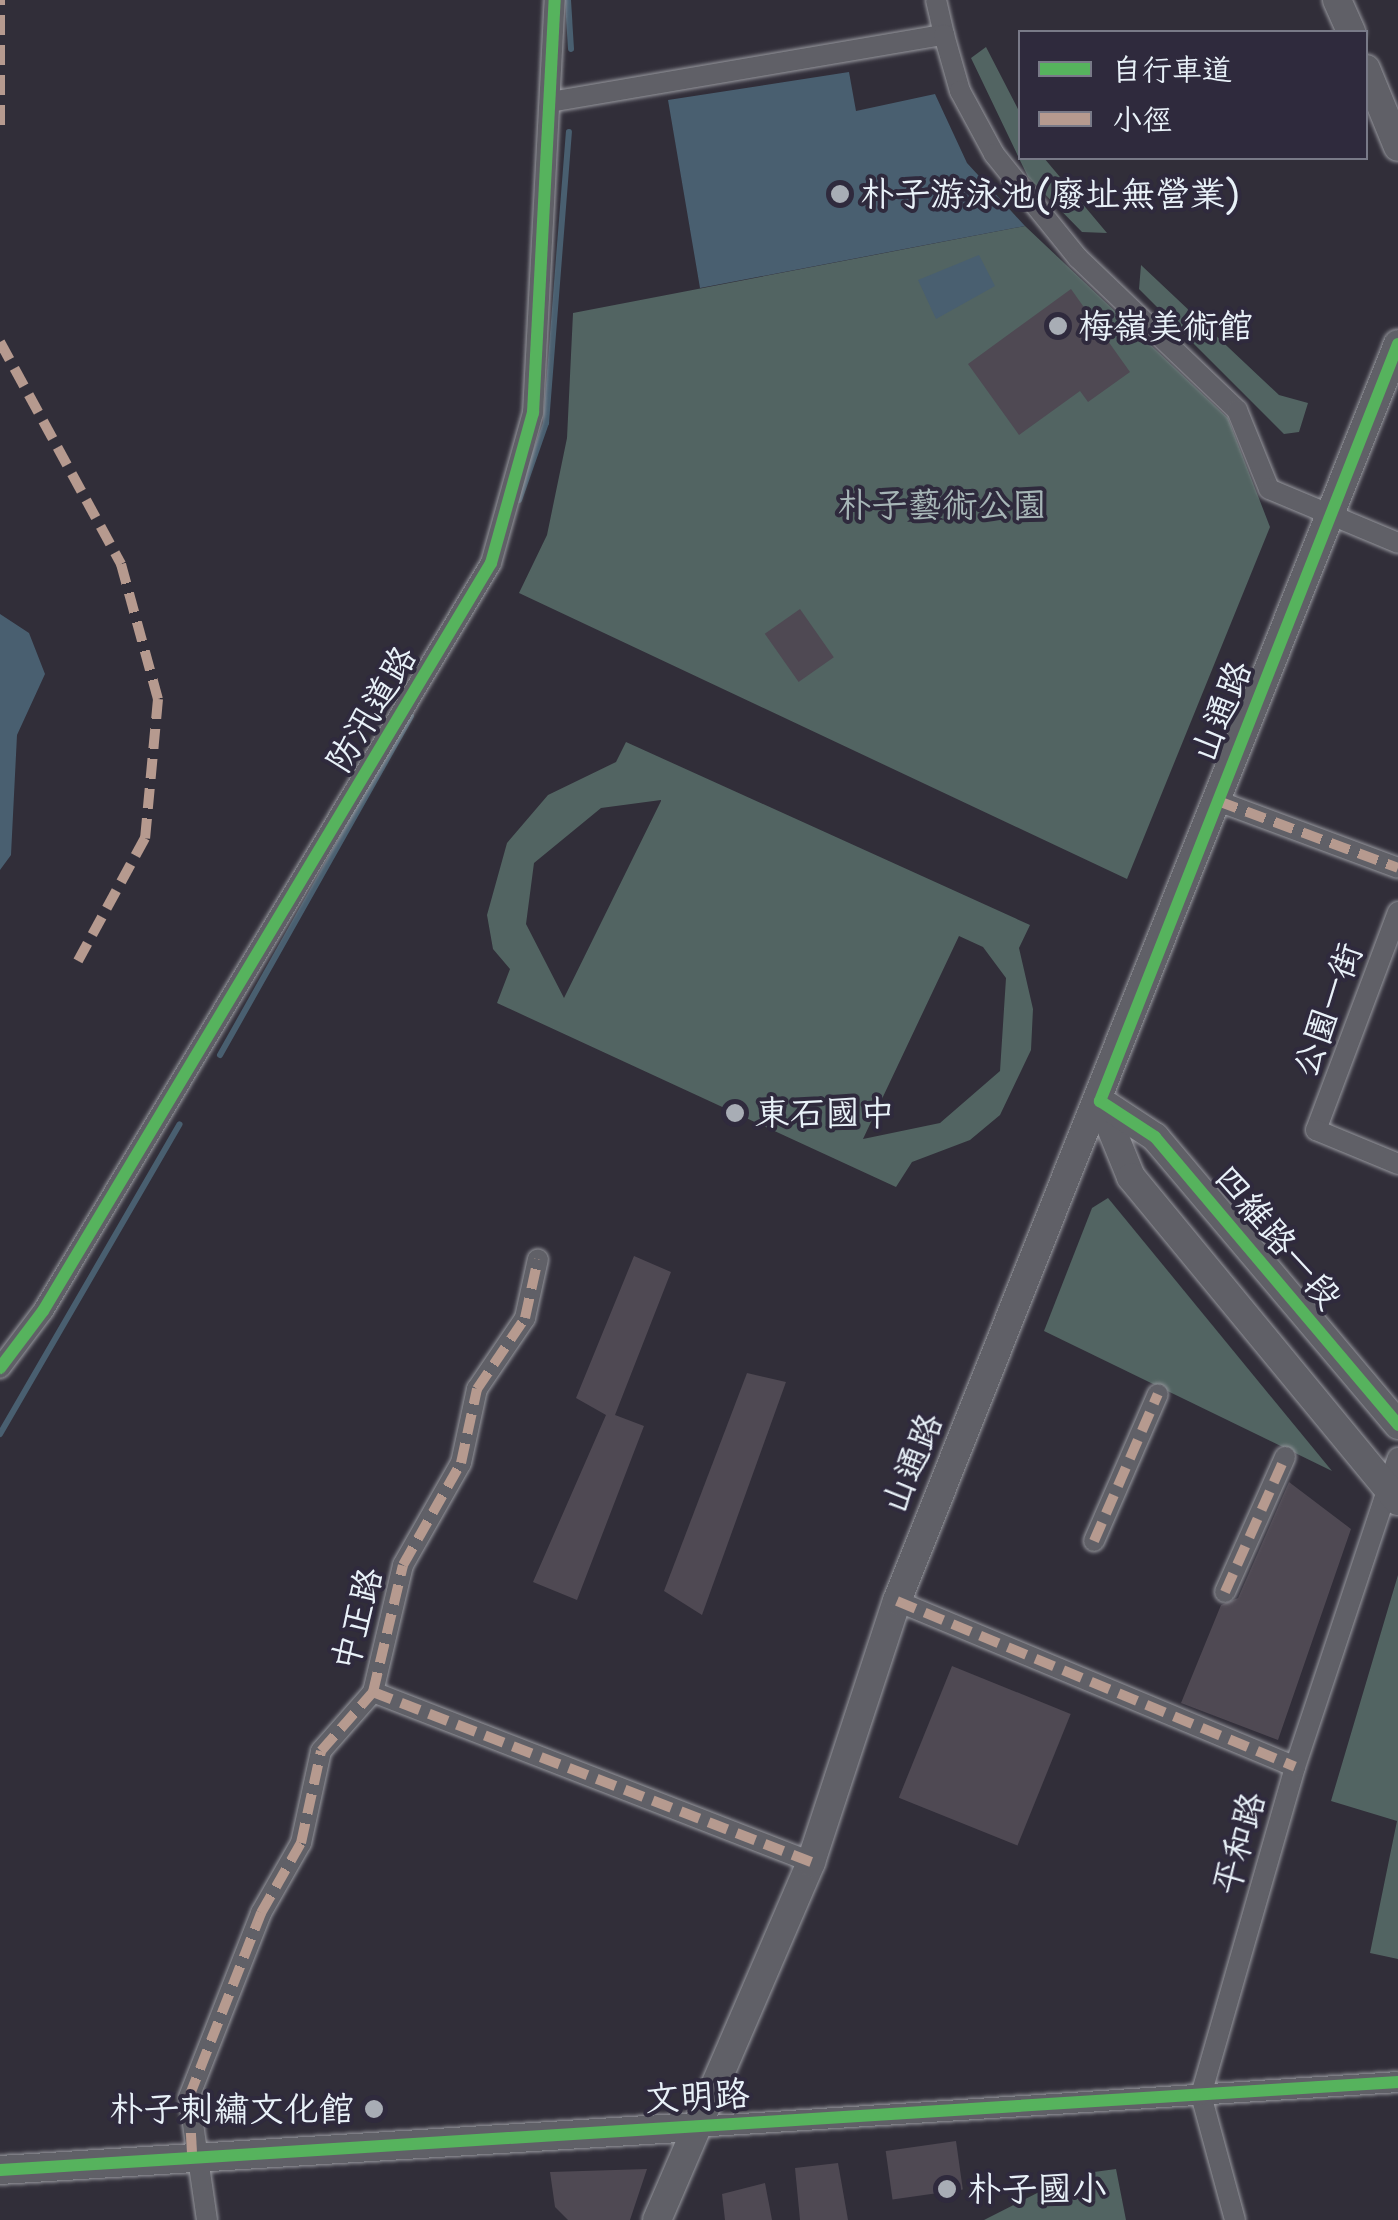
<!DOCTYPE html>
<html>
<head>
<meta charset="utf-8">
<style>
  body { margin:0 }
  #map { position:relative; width:1398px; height:2220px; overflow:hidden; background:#312e39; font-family:"Shantell Sans","LXGW WenKai TC",sans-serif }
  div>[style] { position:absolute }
  .green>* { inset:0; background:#526462 }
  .water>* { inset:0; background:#495f70 }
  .stream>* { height:6px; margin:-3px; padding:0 3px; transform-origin:3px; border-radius:3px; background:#495f70 }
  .building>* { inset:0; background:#4f4953; transform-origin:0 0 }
  .roads { filter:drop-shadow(0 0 2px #98999f) drop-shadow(0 0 2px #98999f) }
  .street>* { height:20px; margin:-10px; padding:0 10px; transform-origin:10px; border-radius:10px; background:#606067 }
  .secondary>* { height:28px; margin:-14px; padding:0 14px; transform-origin:14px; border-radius:14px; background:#606067 }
  .quiet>* { height:10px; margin-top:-5px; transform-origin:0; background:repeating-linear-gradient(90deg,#b69a8f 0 20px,transparent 0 30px) }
  .cycleway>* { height:12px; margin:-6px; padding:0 6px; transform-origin:6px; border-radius:6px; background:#56b35d }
  .dots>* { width:28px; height:28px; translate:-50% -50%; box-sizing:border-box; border:5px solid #2f2a3d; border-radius:50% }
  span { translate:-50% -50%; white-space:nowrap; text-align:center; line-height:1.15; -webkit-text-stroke:8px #2f2a3d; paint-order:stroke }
  .poi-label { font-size:35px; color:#e8f1f8 }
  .left { translate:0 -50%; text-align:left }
  .right { translate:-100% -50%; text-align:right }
  .park-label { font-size:35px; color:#a7b6b7 }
  .street-label { font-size:35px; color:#e8f1f8 }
  .legend { position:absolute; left:1018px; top:30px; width:350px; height:130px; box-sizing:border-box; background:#2f2a3d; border:2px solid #797a88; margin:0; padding:12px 18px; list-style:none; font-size:30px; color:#e8f1f8 }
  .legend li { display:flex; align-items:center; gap:20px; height:50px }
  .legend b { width:50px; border:2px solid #797a88 }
</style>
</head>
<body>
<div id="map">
  <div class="green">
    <i style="clip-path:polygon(986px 47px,1020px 113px,1021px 158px,1044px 158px,1107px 233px,1082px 232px,1028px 177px,971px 58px)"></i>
    <i style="clip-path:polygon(1025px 226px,1228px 418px,1270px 527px,1127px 879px,519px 593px,547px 535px,567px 438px,573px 313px)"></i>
    <i style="clip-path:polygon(1141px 265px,1279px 395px,1308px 403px,1299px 432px,1284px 434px,1139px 289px)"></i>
    <i style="clip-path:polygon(evenodd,626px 742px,1030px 925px,1019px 948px,1033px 1009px,1031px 1050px,1000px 1115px,970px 1140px,912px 1162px,896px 1187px,497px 1003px,510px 969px,493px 949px,487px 915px,507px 843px,548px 795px,616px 762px,626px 742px,661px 800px,661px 801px,564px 998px,526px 924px,534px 863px,601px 808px,661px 800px,626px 742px,959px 936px,983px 947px,1006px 978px,1000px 1071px,940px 1123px,863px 1139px,959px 936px)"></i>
    <i style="clip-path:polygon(1108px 1198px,1332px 1471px,1044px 1331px,1092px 1208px)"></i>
    <i style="clip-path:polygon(1398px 1575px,1398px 1959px,1370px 1953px,1397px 1821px,1331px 1801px)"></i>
    <i style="clip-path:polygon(1116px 2169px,1126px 2220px,984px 2220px,1047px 2188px,1095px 2197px,1094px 2172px)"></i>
  </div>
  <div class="water">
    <i style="clip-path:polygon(849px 72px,856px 111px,935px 94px,967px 163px,1025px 226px,700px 288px,668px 100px)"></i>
    <i style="clip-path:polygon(979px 255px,995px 286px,936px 319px,918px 280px)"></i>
    <i style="clip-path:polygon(0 614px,29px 633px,45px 674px,17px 735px,11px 855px,0 870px)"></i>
  </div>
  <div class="stream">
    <i style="left:568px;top:0;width:49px;rotate:86.5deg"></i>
    <i style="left:519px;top:500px;width:82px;rotate:-70.7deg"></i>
    <i style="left:546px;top:423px;width:292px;rotate:-85.5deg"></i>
    <i style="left:220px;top:1055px;width:389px;rotate:-60.6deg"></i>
    <i style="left:0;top:1434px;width:358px;rotate:-59.9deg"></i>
  </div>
  <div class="building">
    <i style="clip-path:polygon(1071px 289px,1130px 372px,1088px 402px,1080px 391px,1019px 435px,968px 364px)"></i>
    <i style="left:800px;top:609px;width:59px;height:43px;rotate:55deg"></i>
    <i style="clip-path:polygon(634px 1256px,671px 1272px,615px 1415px,644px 1426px,577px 1600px,533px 1582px,606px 1415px,576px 1398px)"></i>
    <i style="clip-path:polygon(747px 1373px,786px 1382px,702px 1615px,664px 1591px)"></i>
    <i style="clip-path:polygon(1289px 1482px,1351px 1529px,1278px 1740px,1181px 1703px,1221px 1605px,1238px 1598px)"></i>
    <i style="left:952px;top:1666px;width:128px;height:142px;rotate:22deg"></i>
    <i style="left:956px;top:2141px;width:49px;height:71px;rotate:82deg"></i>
    <i style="clip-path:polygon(838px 2163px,848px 2220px,800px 2220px,795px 2168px)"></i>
    <i style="clip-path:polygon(647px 2169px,630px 2220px,568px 2220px,555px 2207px,550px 2172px)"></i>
    <i style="clip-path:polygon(765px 2183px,772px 2220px,725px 2220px,722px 2194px)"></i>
  </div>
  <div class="roads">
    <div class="street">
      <i style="left:936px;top:0;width:36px;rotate:77deg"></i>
      <i style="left:550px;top:102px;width:400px;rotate:-9.7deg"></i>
      <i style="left:944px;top:35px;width:58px;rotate:74.1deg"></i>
      <i style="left:960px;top:91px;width:72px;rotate:61.6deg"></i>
      <i style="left:994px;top:154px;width:134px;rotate:51.1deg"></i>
      <i style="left:1078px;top:258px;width:220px;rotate:43.7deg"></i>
      <i style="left:1237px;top:410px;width:85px;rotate:67.9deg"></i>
      <i style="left:1269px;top:489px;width:140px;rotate:22.7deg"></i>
      <i style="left:1218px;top:801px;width:192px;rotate:20.4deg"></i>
      <i style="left:1398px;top:912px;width:233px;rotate:110.6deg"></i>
      <i style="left:1316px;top:1130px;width:89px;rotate:22.5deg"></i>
      <i style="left:0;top:1368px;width:71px;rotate:-53deg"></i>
      <i style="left:43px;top:1311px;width:872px;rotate:-59.08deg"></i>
      <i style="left:491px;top:563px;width:156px;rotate:-74.4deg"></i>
      <i style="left:533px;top:413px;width:414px;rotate:-87deg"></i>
      <i style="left:1094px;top:1541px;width:160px;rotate:-66.5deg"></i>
      <i style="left:1225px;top:1592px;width:148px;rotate:-66deg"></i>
      <i style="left:897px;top:1601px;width:431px;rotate:22.6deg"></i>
      <i style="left:373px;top:1692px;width:470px;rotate:21.2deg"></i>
      <i style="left:695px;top:2127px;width:704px;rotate:-3.66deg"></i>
      <i style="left:207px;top:2220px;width:124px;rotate:-98.3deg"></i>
      <i style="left:189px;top:2097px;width:198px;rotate:-68.6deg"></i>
      <i style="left:261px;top:1913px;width:81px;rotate:-60.3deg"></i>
      <i style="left:301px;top:1843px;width:94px;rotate:-77.7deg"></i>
      <i style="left:321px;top:1751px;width:79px;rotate:-48.6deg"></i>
      <i style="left:373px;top:1692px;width:130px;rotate:-76.7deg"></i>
      <i style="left:403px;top:1565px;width:117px;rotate:-60.4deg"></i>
      <i style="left:461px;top:1463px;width:76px;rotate:-77.8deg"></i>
      <i style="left:477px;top:1389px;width:86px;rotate:-55.9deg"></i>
      <i style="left:525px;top:1318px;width:60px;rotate:-77.6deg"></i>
      <i style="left:1235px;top:2220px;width:130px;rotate:-105.2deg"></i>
      <i style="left:1201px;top:2095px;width:341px;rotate:-74deg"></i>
      <i style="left:1295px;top:1767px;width:326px;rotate:-71.6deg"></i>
    </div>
    <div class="secondary">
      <i style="left:1337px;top:0;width:35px;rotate:66deg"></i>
      <i style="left:1366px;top:69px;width:84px;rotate:67.7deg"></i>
      <i style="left:1100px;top:1101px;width:82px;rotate:67.8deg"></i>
      <i style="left:1131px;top:1177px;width:420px;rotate:50.5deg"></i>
      <i style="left:1100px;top:1101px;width:66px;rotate:33.2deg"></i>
      <i style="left:1155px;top:1137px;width:377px;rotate:49.8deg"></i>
      <i style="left:0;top:2170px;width:696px;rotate:-3.54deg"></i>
      <i style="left:657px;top:2220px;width:390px;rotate:-66.7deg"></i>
      <i style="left:811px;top:1862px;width:275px;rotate:-71.8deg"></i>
      <i style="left:897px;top:1601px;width:1353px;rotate:-68.27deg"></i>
    </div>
  </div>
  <div class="quiet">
    <i style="left:0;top:125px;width:125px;rotate:-90deg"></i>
    <i style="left:0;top:342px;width:253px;rotate:61.4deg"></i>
    <i style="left:121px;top:564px;width:140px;rotate:74.7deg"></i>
    <i style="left:158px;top:699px;width:140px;rotate:95.3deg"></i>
    <i style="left:145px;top:838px;width:150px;rotate:118.6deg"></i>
    <i style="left:1218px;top:801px;width:192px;rotate:20.4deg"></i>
    <i style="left:1094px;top:1541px;width:160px;rotate:-66.5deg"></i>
    <i style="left:1225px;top:1592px;width:148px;rotate:-66deg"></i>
    <i style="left:897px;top:1601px;width:431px;rotate:22.6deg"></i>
    <i style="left:373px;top:1692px;width:470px;rotate:21.2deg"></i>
    <i style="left:192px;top:2153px;width:56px;rotate:-93.1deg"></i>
    <i style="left:189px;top:2097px;width:198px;rotate:-68.6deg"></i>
    <i style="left:261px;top:1913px;width:81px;rotate:-60.3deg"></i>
    <i style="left:301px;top:1843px;width:94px;rotate:-77.7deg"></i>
    <i style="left:321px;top:1751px;width:79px;rotate:-48.6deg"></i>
    <i style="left:373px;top:1692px;width:130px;rotate:-76.7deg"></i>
    <i style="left:403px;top:1565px;width:117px;rotate:-60.4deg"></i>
    <i style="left:461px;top:1463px;width:76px;rotate:-77.8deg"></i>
    <i style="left:477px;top:1389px;width:86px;rotate:-55.9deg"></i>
    <i style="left:525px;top:1318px;width:60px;rotate:-77.6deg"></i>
  </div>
  <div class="cycleway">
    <i style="left:1398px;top:344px;width:814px;rotate:111.49deg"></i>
    <i style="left:1100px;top:1101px;width:66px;rotate:33.2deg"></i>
    <i style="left:1155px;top:1137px;width:377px;rotate:49.8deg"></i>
    <i style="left:0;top:1368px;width:71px;rotate:-53deg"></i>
    <i style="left:43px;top:1311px;width:872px;rotate:-59.08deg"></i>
    <i style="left:491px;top:563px;width:156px;rotate:-74.4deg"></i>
    <i style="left:533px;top:413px;width:414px;rotate:-87deg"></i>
    <i style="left:0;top:2170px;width:1401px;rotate:-3.6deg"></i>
  </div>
  <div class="dots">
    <i style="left:840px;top:194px;background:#a8adb5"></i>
    <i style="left:1058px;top:326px;background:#a8adb5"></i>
    <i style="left:735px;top:1113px;background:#a8adb5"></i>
    <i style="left:374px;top:2109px;background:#a8adb5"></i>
    <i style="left:947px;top:2189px;background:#a8adb5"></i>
  </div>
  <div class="poi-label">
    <span class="left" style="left:860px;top:194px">朴子游泳池(廢址無營業)</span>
    <span class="left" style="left:1078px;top:326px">梅嶺美術館</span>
    <span class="left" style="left:755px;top:1113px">東石國中</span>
    <span class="right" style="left:354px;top:2109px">朴子刺繡文化館</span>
    <span class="left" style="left:967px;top:2189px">朴子國小</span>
  </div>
  <div class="park-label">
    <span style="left:942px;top:505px">朴子藝術公園</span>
  </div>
  <div class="street-label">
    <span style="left:371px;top:709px;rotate:-59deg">防汛道路</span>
    <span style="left:1221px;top:711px;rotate:-68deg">山通路</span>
    <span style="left:1327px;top:1010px;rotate:-70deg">公園一街</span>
    <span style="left:1278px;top:1237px;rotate:50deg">四維路一段</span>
    <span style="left:912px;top:1463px;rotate:-68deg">山通路</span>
    <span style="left:357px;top:1619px;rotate:-75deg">中正路</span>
    <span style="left:1239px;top:1843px;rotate:-74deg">平和路</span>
    <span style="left:697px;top:2096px;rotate:-3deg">文明路</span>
  </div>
  <ul class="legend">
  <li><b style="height:12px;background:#56b35d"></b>自行車道</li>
  <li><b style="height:12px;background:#b69a8f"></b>小徑</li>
  </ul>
</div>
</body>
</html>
